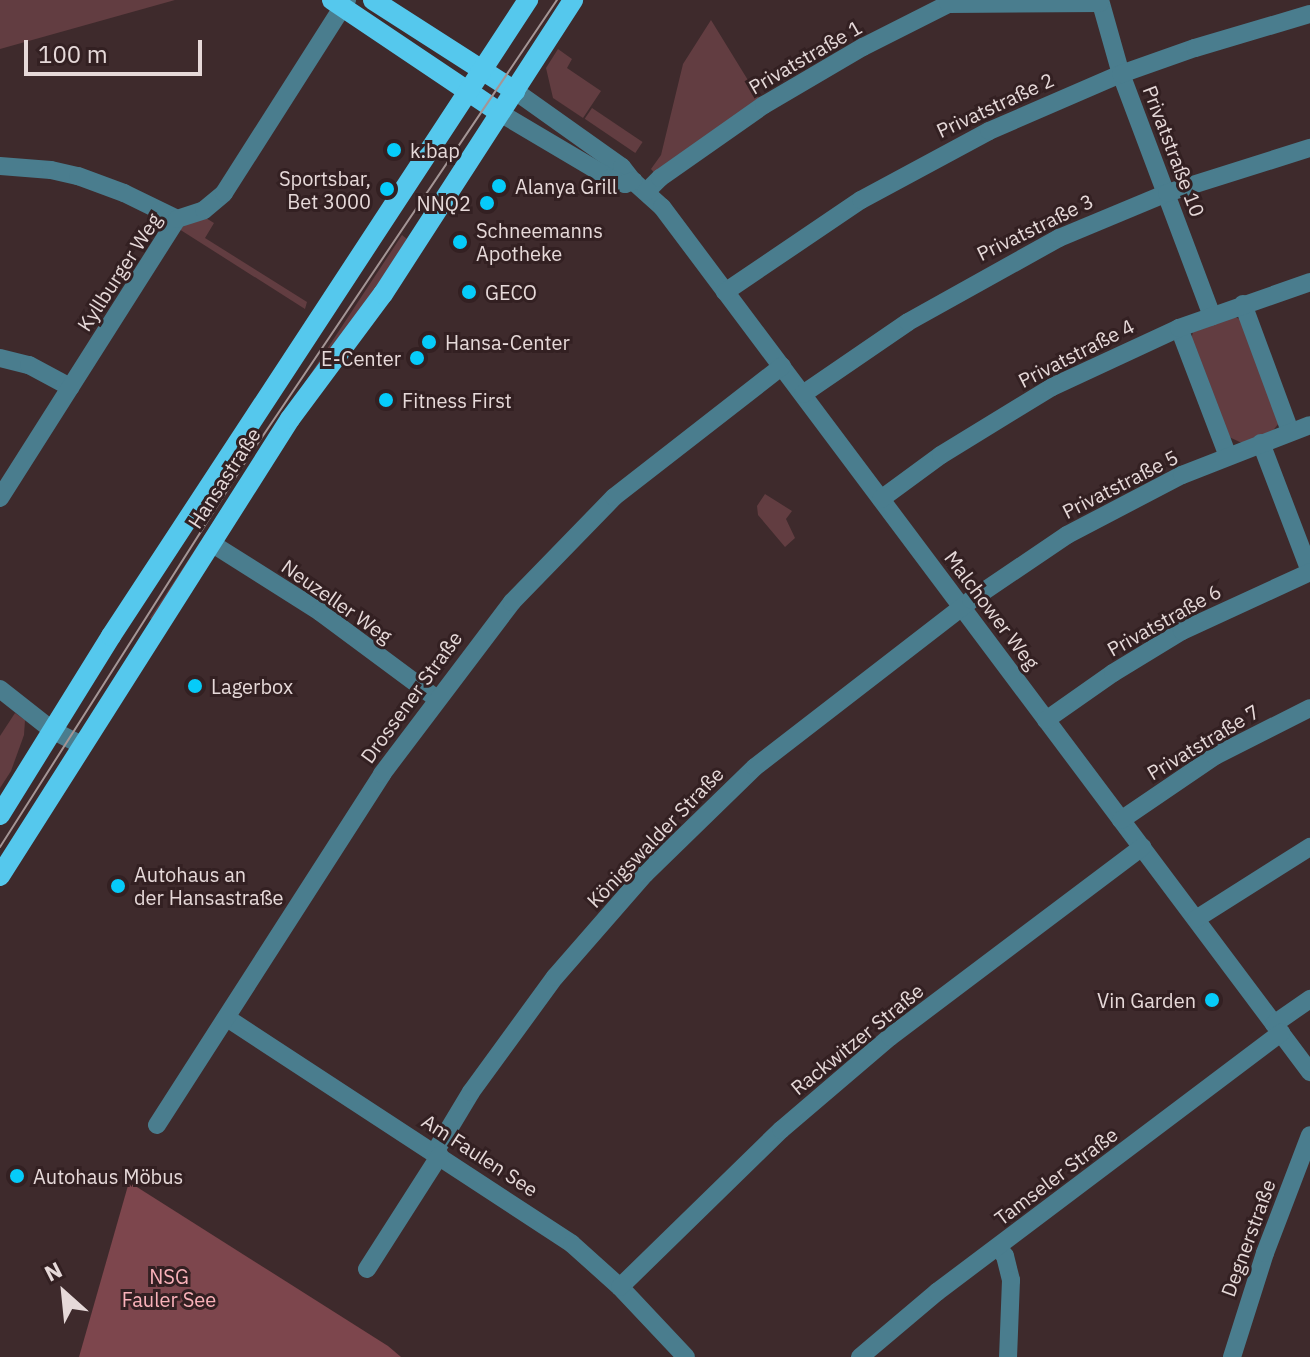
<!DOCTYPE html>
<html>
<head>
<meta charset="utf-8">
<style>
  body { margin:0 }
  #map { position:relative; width:1310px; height:1357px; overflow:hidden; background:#3e2a2c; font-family:"IBM Plex Sans",sans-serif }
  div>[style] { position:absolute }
  .green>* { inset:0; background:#623d41; transform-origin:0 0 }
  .forest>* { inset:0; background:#7d464d }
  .minor>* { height:18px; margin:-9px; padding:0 9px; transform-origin:9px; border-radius:9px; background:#4a7d8e }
  .major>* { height:20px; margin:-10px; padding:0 10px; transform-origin:10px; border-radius:10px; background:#55c8ed }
  .tram>* { height:2px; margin:-1px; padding:0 1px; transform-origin:1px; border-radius:1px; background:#a49595 }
  .dots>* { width:22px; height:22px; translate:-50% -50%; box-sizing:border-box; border:4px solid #332022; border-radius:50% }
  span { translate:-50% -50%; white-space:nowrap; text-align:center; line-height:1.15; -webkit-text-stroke:6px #332022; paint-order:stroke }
  .street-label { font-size:20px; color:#e6d9d9 }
  .poi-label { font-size:20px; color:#e6d9d9 }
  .left { translate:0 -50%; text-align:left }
  .right { translate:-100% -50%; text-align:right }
  .park-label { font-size:20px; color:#fab2ba }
  .north { position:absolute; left:24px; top:1253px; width:80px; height:80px; -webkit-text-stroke:6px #332022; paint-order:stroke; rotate:333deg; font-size:22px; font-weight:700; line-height:32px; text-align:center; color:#e6d9d9 }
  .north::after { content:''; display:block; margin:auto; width:28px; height:36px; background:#e6d9d9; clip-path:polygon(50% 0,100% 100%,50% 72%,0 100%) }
  .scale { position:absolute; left:24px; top:40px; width:178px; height:36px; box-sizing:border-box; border:4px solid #e6d9d9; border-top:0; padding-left:10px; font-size:24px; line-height:28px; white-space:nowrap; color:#e6d9d9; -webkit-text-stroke:6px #332022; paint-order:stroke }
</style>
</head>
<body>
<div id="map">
  <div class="green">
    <i style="clip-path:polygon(0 0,175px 0,0 49px)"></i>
    <i style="clip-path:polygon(711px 20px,762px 103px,656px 175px,651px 169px,661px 155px,683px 64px)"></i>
    <i style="clip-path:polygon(558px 49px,572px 59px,567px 68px,601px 91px,583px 118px,553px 98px,546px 68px)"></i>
    <i style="left:592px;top:108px;width:61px;height:13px;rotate:34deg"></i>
    <i style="clip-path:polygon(201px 215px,214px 223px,205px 238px,307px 302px,305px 309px,179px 229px)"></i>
    <i style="clip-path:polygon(402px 235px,407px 239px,392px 263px,154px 621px,150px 618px)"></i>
    <i style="clip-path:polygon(1235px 317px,1242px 320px,1279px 423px,1271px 433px,1242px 443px,1229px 437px,1191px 340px,1193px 332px)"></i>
    <i style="clip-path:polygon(765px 494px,792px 511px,786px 519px,795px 538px,785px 547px,758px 515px,757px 506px)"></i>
    <i style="clip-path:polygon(15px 713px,25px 720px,24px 735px,11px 771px,0 788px,0 736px)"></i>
  </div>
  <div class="forest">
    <i style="clip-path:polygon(129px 1182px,388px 1346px,401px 1357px,79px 1357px)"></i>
  </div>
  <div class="minor">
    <i style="left:1100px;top:0;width:77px;rotate:74.2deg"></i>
    <i style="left:1121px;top:74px;width:259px;rotate:69.4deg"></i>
    <i style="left:515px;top:91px;width:131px;rotate:35.4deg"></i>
    <i style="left:622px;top:167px;width:18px;rotate:52deg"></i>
    <i style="left:633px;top:181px;width:39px;rotate:42deg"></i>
    <i style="left:662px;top:207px;width:1081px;rotate:53.16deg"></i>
    <i style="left:500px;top:113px;width:128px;rotate:30.6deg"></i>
    <i style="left:610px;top:178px;width:16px;rotate:22deg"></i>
    <i style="left:625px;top:184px;width:9px;rotate:-21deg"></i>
    <i style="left:0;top:166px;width:51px;rotate:4.5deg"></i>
    <i style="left:51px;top:170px;width:28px;rotate:13deg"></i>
    <i style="left:78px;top:176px;width:49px;rotate:20.3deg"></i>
    <i style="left:124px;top:193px;width:59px;rotate:26.1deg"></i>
    <i style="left:646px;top:192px;width:20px;rotate:-45deg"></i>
    <i style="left:660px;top:178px;width:127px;rotate:-35.1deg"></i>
    <i style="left:764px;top:105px;width:115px;rotate:-30.4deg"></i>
    <i style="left:863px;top:47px;width:95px;rotate:-26.8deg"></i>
    <i style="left:948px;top:4px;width:152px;rotate:-0.4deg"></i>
    <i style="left:725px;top:292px;width:164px;rotate:-34.1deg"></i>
    <i style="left:861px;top:200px;width:145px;rotate:-28.3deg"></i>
    <i style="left:989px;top:131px;width:144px;rotate:-23.4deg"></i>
    <i style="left:1121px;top:74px;width:78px;rotate:-19.4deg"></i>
    <i style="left:1195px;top:48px;width:120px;rotate:-16.5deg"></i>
    <i style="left:1243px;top:304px;width:135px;rotate:69.7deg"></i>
    <i style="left:1179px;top:328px;width:137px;rotate:69.1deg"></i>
    <i style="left:0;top:358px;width:30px;rotate:14deg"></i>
    <i style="left:29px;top:365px;width:47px;rotate:28.2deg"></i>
    <i style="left:803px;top:394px;width:127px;rotate:-34.4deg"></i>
    <i style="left:908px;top:322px;width:173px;rotate:-29.1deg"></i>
    <i style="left:1059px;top:238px;width:117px;rotate:-22.6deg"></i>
    <i style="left:1167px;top:193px;width:150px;rotate:-17.5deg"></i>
    <i style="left:1261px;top:443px;width:137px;rotate:69.1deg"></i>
    <i style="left:0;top:498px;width:330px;rotate:-57.6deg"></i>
    <i style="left:177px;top:219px;width:28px;rotate:-18deg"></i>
    <i style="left:204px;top:210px;width:26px;rotate:-40deg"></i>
    <i style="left:224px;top:193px;width:229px;rotate:-57.5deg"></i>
    <i style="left:881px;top:499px;width:74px;rotate:-36.3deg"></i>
    <i style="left:941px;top:455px;width:130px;rotate:-31.5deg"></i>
    <i style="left:1052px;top:387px;width:140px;rotate:-24.9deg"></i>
    <i style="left:1179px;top:328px;width:139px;rotate:-19.3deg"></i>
    <i style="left:211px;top:543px;width:129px;rotate:32.3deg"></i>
    <i style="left:320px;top:612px;width:144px;rotate:36.6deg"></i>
    <i style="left:0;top:689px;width:66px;rotate:38.3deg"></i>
    <i style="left:52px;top:730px;width:35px;rotate:27deg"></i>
    <i style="left:1046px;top:720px;width:82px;rotate:-35deg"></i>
    <i style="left:1113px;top:673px;width:81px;rotate:-31.3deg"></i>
    <i style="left:1182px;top:631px;width:141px;rotate:-24.7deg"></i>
    <i style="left:1121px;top:820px;width:114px;rotate:-34.2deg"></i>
    <i style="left:1215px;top:756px;width:106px;rotate:-26.8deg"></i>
    <i style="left:1196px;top:919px;width:135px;rotate:-32.3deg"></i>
    <i style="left:227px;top:1018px;width:412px;rotate:33.2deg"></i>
    <i style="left:572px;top:1244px;width:64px;rotate:41.9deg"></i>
    <i style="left:620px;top:1287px;width:96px;rotate:46.7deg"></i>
    <i style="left:1274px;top:1024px;width:44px;rotate:-34.8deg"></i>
    <i style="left:157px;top:1125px;width:417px;rotate:-57.3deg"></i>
    <i style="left:382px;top:774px;width:216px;rotate:-52.9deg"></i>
    <i style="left:512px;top:602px;width:146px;rotate:-45.8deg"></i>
    <i style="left:614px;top:497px;width:213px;rotate:-37.9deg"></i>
    <i style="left:435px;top:1152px;width:70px;rotate:-59deg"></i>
    <i style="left:471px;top:1092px;width:142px;rotate:-53.9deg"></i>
    <i style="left:555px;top:977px;width:137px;rotate:-48.9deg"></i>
    <i style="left:645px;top:874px;width:153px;rotate:-44.2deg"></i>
    <i style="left:755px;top:767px;width:273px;rotate:-37.7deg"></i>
    <i style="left:971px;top:600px;width:116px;rotate:-34.1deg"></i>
    <i style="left:1067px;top:535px;width:130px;rotate:-27.6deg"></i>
    <i style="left:1182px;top:475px;width:137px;rotate:-21.3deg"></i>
    <i style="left:998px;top:1247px;width:11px;rotate:52deg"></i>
    <i style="left:1005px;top:1256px;width:25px;rotate:76deg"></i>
    <i style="left:1011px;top:1280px;width:77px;rotate:92.2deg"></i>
    <i style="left:367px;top:1269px;width:135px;rotate:-57.4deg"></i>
    <i style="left:620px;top:1287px;width:225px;rotate:-44.3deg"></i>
    <i style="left:781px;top:1130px;width:143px;rotate:-40.5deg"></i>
    <i style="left:890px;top:1037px;width:316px;rotate:-37deg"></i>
    <i style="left:860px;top:1357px;width:101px;rotate:-40.2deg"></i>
    <i style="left:937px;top:1292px;width:431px;rotate:-37deg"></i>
    <i style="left:1232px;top:1357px;width:109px;rotate:-72.4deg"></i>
    <i style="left:1265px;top:1253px;width:126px;rotate:-69.1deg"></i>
  </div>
  <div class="major">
    <i style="left:332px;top:0;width:202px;rotate:33.9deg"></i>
    <i style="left:373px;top:0;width:169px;rotate:32.7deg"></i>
    <i style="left:0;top:815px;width:211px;rotate:-58.2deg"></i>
    <i style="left:111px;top:636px;width:761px;rotate:-56.75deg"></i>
    <i style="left:0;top:876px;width:541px;rotate:-57.6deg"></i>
    <i style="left:290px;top:419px;width:156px;rotate:-53.4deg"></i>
    <i style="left:383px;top:294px;width:350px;rotate:-57.1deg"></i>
  </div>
  <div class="tram">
    <i style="left:0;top:847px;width:472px;rotate:-57.5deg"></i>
    <i style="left:254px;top:449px;width:542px;rotate:-55.99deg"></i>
  </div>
  <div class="dots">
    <i style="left:394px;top:150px;background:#06cbf9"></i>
    <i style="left:499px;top:186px;background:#06cbf9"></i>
    <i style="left:387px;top:189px;background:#06cbf9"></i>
    <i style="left:487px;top:203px;background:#06cbf9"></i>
    <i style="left:460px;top:242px;background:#06cbf9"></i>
    <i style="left:469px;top:292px;background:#06cbf9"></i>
    <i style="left:429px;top:342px;background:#06cbf9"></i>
    <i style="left:417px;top:358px;background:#06cbf9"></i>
    <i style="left:386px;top:400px;background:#06cbf9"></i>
    <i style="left:195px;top:686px;background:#06cbf9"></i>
    <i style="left:118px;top:886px;background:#06cbf9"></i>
    <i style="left:1212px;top:1000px;background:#06cbf9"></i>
    <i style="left:17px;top:1176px;background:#06cbf9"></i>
  </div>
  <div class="street-label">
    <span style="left:805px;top:57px;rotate:-30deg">Privatstraße 1</span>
    <span style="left:995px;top:105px;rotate:-25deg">Privatstraße 2</span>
    <span style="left:1174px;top:151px;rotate:69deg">Privatstraße 10</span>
    <span style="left:1035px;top:227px;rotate:-26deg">Privatstraße 3</span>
    <span style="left:119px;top:272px;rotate:-57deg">Kyllburger Weg</span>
    <span style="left:1076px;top:353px;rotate:-27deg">Privatstraße 4</span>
    <span style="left:224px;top:478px;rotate:-57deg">Hansastraße</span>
    <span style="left:1120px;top:484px;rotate:-27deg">Privatstraße 5</span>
    <span style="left:337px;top:601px;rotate:35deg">Neuzeller Weg</span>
    <span style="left:992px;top:610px;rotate:53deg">Malchower Weg</span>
    <span style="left:1164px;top:620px;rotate:-29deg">Privatstraße 6</span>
    <span style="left:411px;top:697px;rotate:-54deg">Drossener Straße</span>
    <span style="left:1203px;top:742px;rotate:-31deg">Privatstraße 7</span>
    <span style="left:655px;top:837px;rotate:-46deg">Königswalder Straße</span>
    <span style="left:857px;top:1039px;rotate:-39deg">Rackwitzer Straße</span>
    <span style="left:480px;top:1155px;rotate:33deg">Am Faulen See</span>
    <span style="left:1056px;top:1176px;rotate:-37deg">Tamseler Straße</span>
    <span style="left:1248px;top:1238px;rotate:-70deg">Degnerstraße</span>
  </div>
  <div class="poi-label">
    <span class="left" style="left:410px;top:150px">k.bap</span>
    <span class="right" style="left:371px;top:190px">Sportsbar,<br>Bet 3000</span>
    <span class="left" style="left:515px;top:186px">Alanya Grill</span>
    <span class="right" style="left:471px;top:203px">NNQ2</span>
    <span class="left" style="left:476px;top:242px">Schneemanns<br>Apotheke</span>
    <span class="left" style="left:485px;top:292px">GECO</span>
    <span class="left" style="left:445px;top:342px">Hansa-Center</span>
    <span class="right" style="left:401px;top:358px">E-Center</span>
    <span class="left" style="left:402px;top:400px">Fitness First</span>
    <span class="left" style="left:211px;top:686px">Lagerbox</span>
    <span class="left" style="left:134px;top:886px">Autohaus an<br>der Hansastraße</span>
    <span class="right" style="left:1196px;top:1000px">Vin Garden</span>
    <span class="left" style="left:33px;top:1176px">Autohaus Möbus</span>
  </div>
  <div class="park-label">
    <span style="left:169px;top:1288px">NSG<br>Fauler See</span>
  </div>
  <div class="north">N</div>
  <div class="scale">100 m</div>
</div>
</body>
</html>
